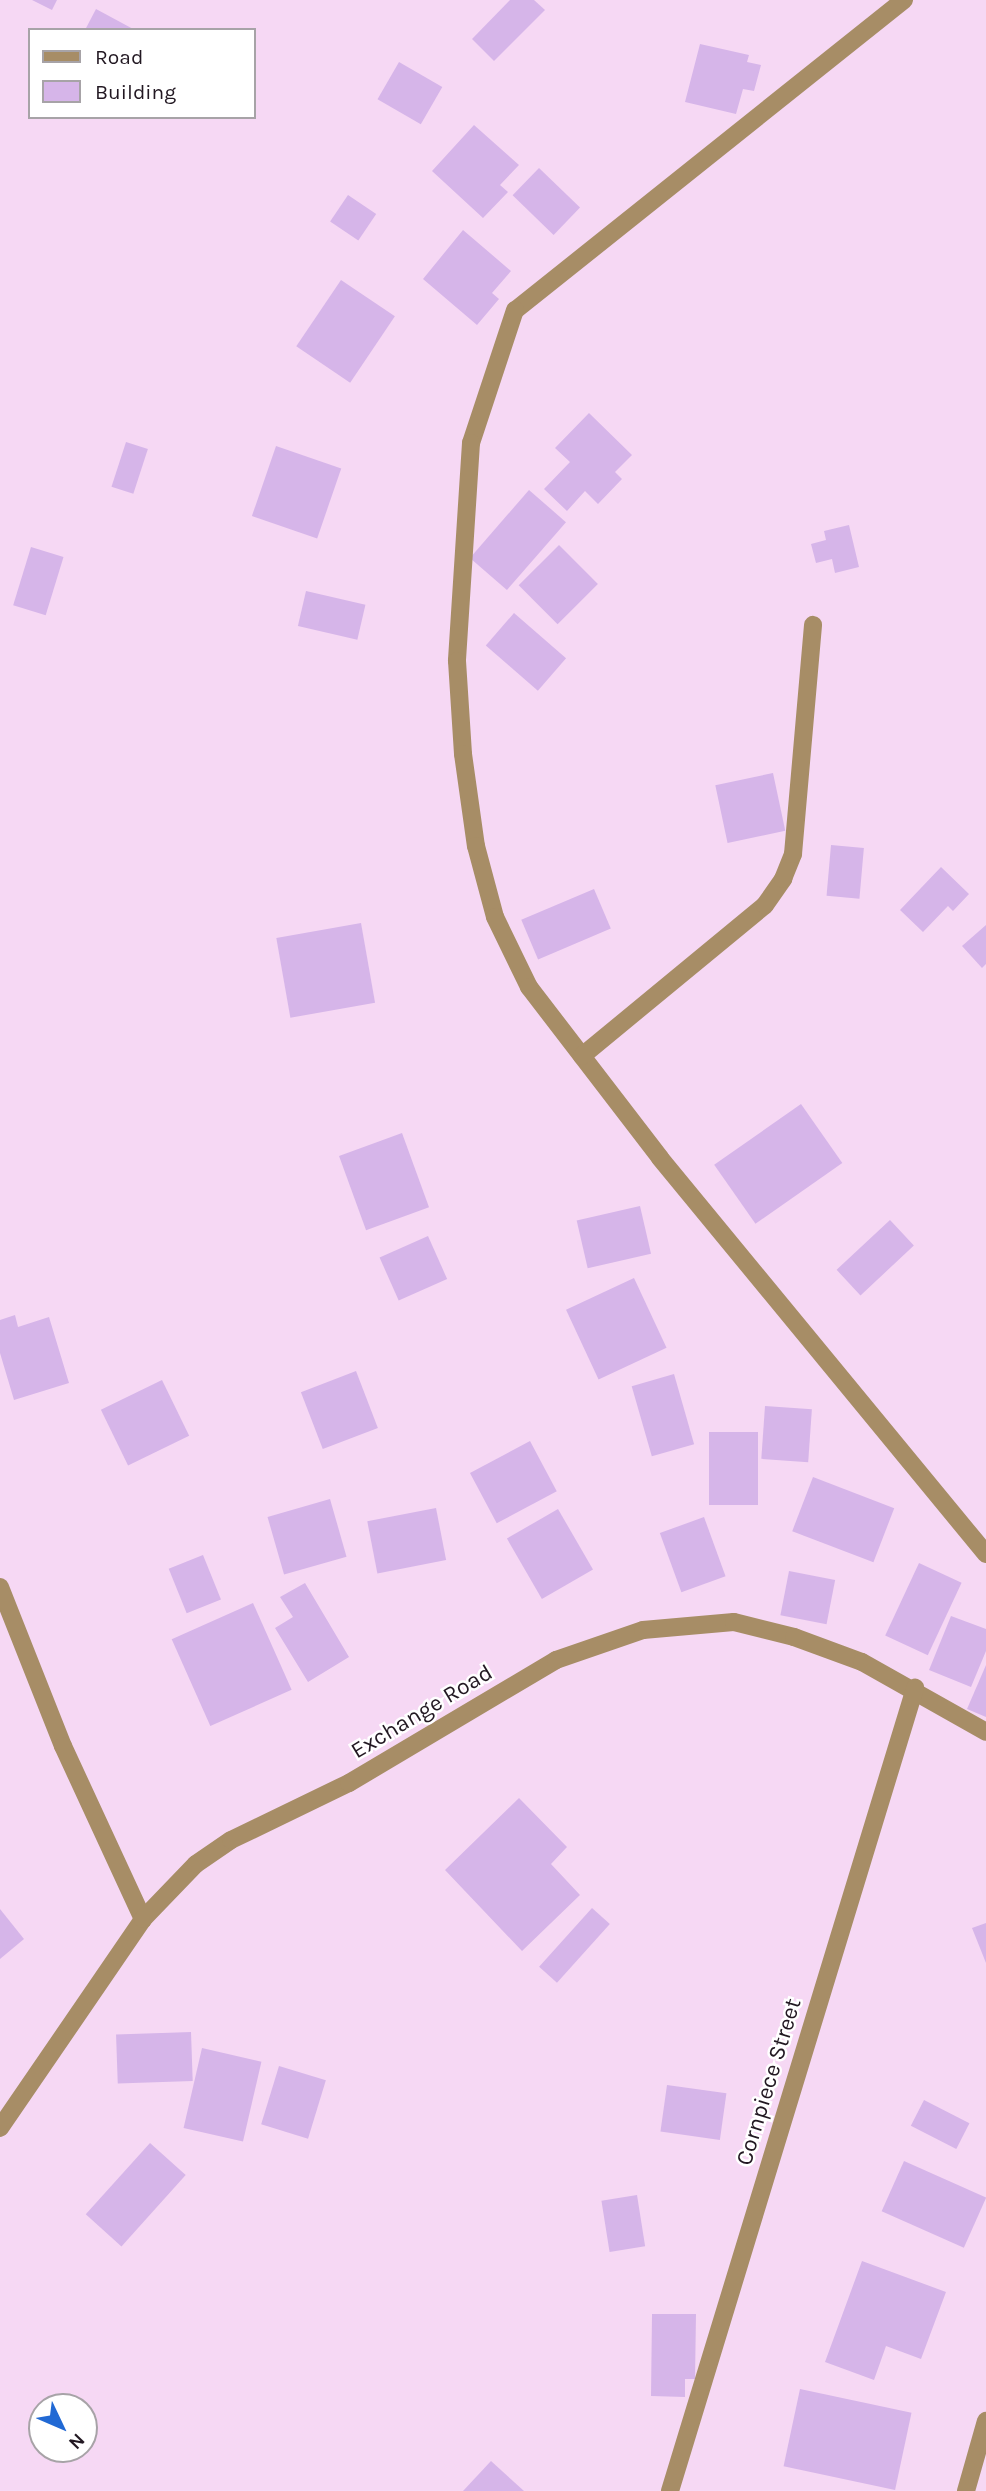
<!DOCTYPE html>
<html>
<head>
<meta charset="utf-8">
<style>
  body { margin:0 }
  #map { position:relative; width:986px; height:2491px; overflow:hidden; background:#f6d8f4; font-family:Karla,sans-serif }
  div>[style] { position:absolute }
  .building>* { inset:0; background:#d6b5e9; transform-origin:0 0 }
  .minor>* { height:18px; margin:-9px; padding:0 9px; transform-origin:9px; border-radius:9px; background:#a78d66 }
  span { translate:-50% -50%; white-space:nowrap; text-align:center; line-height:1.15; -webkit-text-stroke:5px #fff; paint-order:stroke }
  .street-label { font-size:23px; color:#221822 }
  .legend { position:absolute; left:28px; top:28px; width:228px; height:91px; box-sizing:border-box; background:#fff; border:2px solid #a7a3a7; margin:0; padding:9px 12px; list-style:none; font-size:21px; color:#221822 }
  .legend li { display:flex; align-items:center; gap:14px; height:35px }
  .legend b { width:35px; border:2px solid #a7a3a7 }
  .north { position:absolute; left:28px; top:2393px; width:70px; height:70px; box-sizing:border-box; background:#fff; border:2px solid #a7a3a7; border-radius:50%; rotate:134deg; font-size:19px; font-weight:700; line-height:28px; text-align:center; color:#221822 }
  .north::after { content:''; display:block; margin:auto; width:24px; height:32px; background:#2169d4; clip-path:polygon(50% 0,100% 100%,50% 72%,0 100%) }
</style>
</head>
<body>
<div id="map">
  <div class="building">
    <i style="clip-path:polygon(32px 0,57px 0,52px 10px)"></i>
    <i style="clip-path:polygon(510px 0,534px 0,545px 10px,494px 61px,472px 39px)"></i>
    <i style="clip-path:polygon(96px 9px,135px 30px,85px 30px)"></i>
    <i style="clip-path:polygon(700px 44px,749px 55px,747px 62px,761px 65px,754px 91px,743px 89px,736px 114px,685px 102px)"></i>
    <i style="left:399px;top:62px;width:50px;height:43px;rotate:30deg"></i>
    <i style="clip-path:polygon(474px 125px,519px 165px,500px 185px,508px 192px,483px 218px,432px 171px)"></i>
    <i style="left:539px;top:168px;width:57px;height:38px;rotate:44deg"></i>
    <i style="left:348px;top:195px;width:34px;height:32px;rotate:34deg"></i>
    <i style="clip-path:polygon(463px 230px,511px 271px,492px 293px,499px 299px,477px 325px,423px 279px)"></i>
    <i style="left:341px;top:280px;width:65px;height:80px;rotate:34deg"></i>
    <i style="clip-path:polygon(589px 413px,632px 455px,615px 472px,622px 479px,598px 504px,585px 491px,567px 511px,544px 489px,570px 462px,555px 448px)"></i>
    <i style="left:126px;top:442px;width:23px;height:47px;rotate:18deg"></i>
    <i style="left:276px;top:446px;width:69px;height:74px;rotate:19deg"></i>
    <i style="left:529px;top:490px;width:49px;height:90px;rotate:41deg"></i>
    <i style="clip-path:polygon(849px 525px,859px 567px,835px 573px,832px 559px,816px 563px,811px 544px,826px 540px,824px 531px)"></i>
    <i style="left:559px;top:545px;width:55px;height:57px;rotate:45deg"></i>
    <i style="left:31px;top:547px;width:34px;height:61px;rotate:17deg"></i>
    <i style="left:306px;top:591px;width:61px;height:36px;rotate:13deg"></i>
    <i style="left:514px;top:613px;width:69px;height:43px;rotate:41deg"></i>
    <i style="left:773px;top:773px;width:59px;height:59px;rotate:78deg"></i>
    <i style="left:831px;top:845px;width:33px;height:51px;rotate:5deg"></i>
    <i style="clip-path:polygon(941px 867px,969px 894px,953px 911px,948px 906px,923px 932px,900px 910px)"></i>
    <i style="left:594px;top:889px;width:43px;height:79px;rotate:67deg"></i>
    <i style="left:361px;top:923px;width:81px;height:86px;rotate:80deg"></i>
    <i style="clip-path:polygon(986px 925px,986px 964px,982px 968px,962px 946px)"></i>
    <i style="left:801px;top:1104px;width:72px;height:106px;rotate:55deg"></i>
    <i style="left:402px;top:1133px;width:79px;height:67px;rotate:70deg"></i>
    <i style="left:640px;top:1206px;width:49px;height:65px;rotate:77deg"></i>
    <i style="left:890px;top:1220px;width:35px;height:73px;rotate:47deg"></i>
    <i style="left:428px;top:1236px;width:47px;height:53px;rotate:66deg"></i>
    <i style="left:634px;top:1278px;width:77px;height:75px;rotate:65deg"></i>
    <i style="clip-path:polygon(15px 1315px,18px 1327px,49px 1317px,69px 1383px,14px 1400px,0 1353px,0 1320px)"></i>
    <i style="left:356px;top:1371px;width:61px;height:59px;rotate:69deg"></i>
    <i style="left:674px;top:1374px;width:73px;height:44px;rotate:74deg"></i>
    <i style="left:162px;top:1380px;width:62px;height:68px;rotate:64deg"></i>
    <i style="left:765px;top:1406px;width:47px;height:53px;rotate:4deg"></i>
    <i style="left:709px;top:1432px;width:49px;height:73px"></i>
    <i style="left:530px;top:1441px;width:57px;height:68px;rotate:62deg"></i>
    <i style="left:813px;top:1477px;width:87px;height:58px;rotate:21deg"></i>
    <i style="left:330px;top:1499px;width:60px;height:65px;rotate:74deg"></i>
    <i style="left:436px;top:1508px;width:53px;height:70px;rotate:79deg"></i>
    <i style="left:558px;top:1509px;width:70px;height:59px;rotate:60deg"></i>
    <i style="left:704px;top:1517px;width:63px;height:47px;rotate:70deg"></i>
    <i style="left:203px;top:1555px;width:48px;height:37px;rotate:68deg"></i>
    <i style="left:919px;top:1563px;width:47px;height:80px;rotate:25deg"></i>
    <i style="left:789px;top:1571px;width:47px;height:45px;rotate:11deg"></i>
    <i style="clip-path:polygon(305px 1583px,349px 1657px,308px 1682px,275px 1628px,293px 1617px,280px 1597px)"></i>
    <i style="left:253px;top:1603px;width:95px;height:89px;rotate:66deg"></i>
    <i style="clip-path:polygon(951px 1616px,986px 1629px,986px 1651px,971px 1687px,929px 1670px)"></i>
    <i style="clip-path:polygon(986px 1665px,986px 1717px,967px 1709px)"></i>
    <i style="clip-path:polygon(519px 1798px,567px 1847px,551px 1864px,580px 1895px,522px 1951px,445px 1870px)"></i>
    <i style="left:592px;top:1908px;width:24px;height:79px;rotate:42deg"></i>
    <i style="clip-path:polygon(0 1909px,24px 1939px,0 1959px)"></i>
    <i style="clip-path:polygon(986px 1923px,986px 1963px,972px 1928px)"></i>
    <i style="left:191px;top:2032px;width:49px;height:75px;rotate:88deg"></i>
    <i style="left:202px;top:2048px;width:61px;height:82px;rotate:13deg"></i>
    <i style="left:279px;top:2066px;width:49px;height:61px;rotate:17deg"></i>
    <i style="left:667px;top:2085px;width:60px;height:47px;rotate:8deg"></i>
    <i style="left:924px;top:2100px;width:51px;height:29px;rotate:27deg"></i>
    <i style="left:150px;top:2143px;width:48px;height:96px;rotate:42deg"></i>
    <i style="left:904px;top:2161px;width:90px;height:55px;rotate:24deg"></i>
    <i style="left:637px;top:2195px;width:52px;height:36px;rotate:81deg"></i>
    <i style="clip-path:polygon(862px 2261px,946px 2292px,921px 2359px,886px 2346px,874px 2380px,825px 2362px)"></i>
    <i style="clip-path:polygon(652px 2314px,696px 2314px,695px 2379px,685px 2379px,685px 2397px,651px 2396px)"></i>
    <i style="left:800px;top:2389px;width:114px;height:79px;rotate:12deg"></i>
    <i style="clip-path:polygon(491px 2461px,524px 2491px,463px 2491px)"></i>
  </div>
  <div class="minor">
    <i style="left:904px;top:0;width:497px;rotate:141.4deg"></i>
    <i style="left:515px;top:310px;width:140px;rotate:108.3deg"></i>
    <i style="left:471px;top:443px;width:218px;rotate:93.7deg"></i>
    <i style="left:457px;top:661px;width:93px;rotate:86.3deg"></i>
    <i style="left:463px;top:754px;width:93px;rotate:82deg"></i>
    <i style="left:476px;top:846px;width:73px;rotate:75deg"></i>
    <i style="left:495px;top:917px;width:78px;rotate:64.1deg"></i>
    <i style="left:529px;top:987px;width:215px;rotate:52.5deg"></i>
    <i style="left:660px;top:1158px;width:513px;rotate:50.54deg"></i>
    <i style="left:582px;top:1056px;width:237px;rotate:-39.5deg"></i>
    <i style="left:765px;top:905px;width:32px;rotate:-55deg"></i>
    <i style="left:783px;top:879px;width:27px;rotate:-68deg"></i>
    <i style="left:793px;top:854px;width:230px;rotate:-85deg"></i>
    <i style="left:0;top:1587px;width:171px;rotate:68.4deg"></i>
    <i style="left:63px;top:1746px;width:191px;rotate:65.2deg"></i>
    <i style="left:0;top:2128px;width:253px;rotate:-55.6deg"></i>
    <i style="left:143px;top:1919px;width:76px;rotate:-46.1deg"></i>
    <i style="left:196px;top:1864px;width:42px;rotate:-34.4deg"></i>
    <i style="left:231px;top:1840px;width:131px;rotate:-25.8deg"></i>
    <i style="left:349px;top:1783px;width:241px;rotate:-30.7deg"></i>
    <i style="left:556px;top:1660px;width:92px;rotate:-19deg"></i>
    <i style="left:643px;top:1630px;width:91px;rotate:-5deg"></i>
    <i style="left:734px;top:1622px;width:62px;rotate:14deg"></i>
    <i style="left:794px;top:1637px;width:72px;rotate:20.2deg"></i>
    <i style="left:862px;top:1662px;width:142px;rotate:29.4deg"></i>
    <i style="left:670px;top:2491px;width:840px;rotate:-73.03deg"></i>
    <i style="left:966px;top:2491px;width:73px;rotate:-74.1deg"></i>
  </div>
  <div class="street-label">
    <span style="left:422px;top:1712px;rotate:-31deg">Exchange Road</span>
    <span style="left:769px;top:2082px;rotate:-73deg">Cornpiece Street</span>
  </div>
  <ul class="legend">
  <li><b style="height:9px;background:#a78d66"></b>Road</li>
  <li><b style="height:19px;background:#d6b5e9"></b>Building</li>
  </ul>
  <div class="north">N</div>
</div>
</body>
</html>
